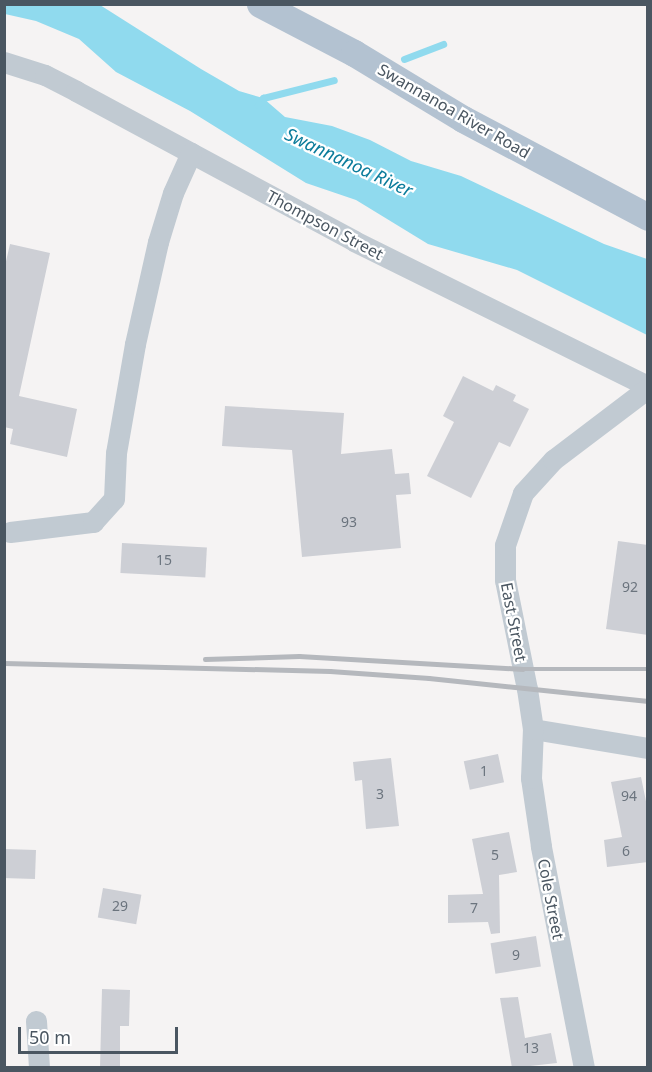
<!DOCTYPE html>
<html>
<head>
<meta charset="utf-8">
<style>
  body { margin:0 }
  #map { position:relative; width:652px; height:1072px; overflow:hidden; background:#f5f3f3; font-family:"Noto Sans",sans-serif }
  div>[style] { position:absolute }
  .water>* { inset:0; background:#90daee }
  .stream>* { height:7px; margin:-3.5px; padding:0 3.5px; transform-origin:3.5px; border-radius:3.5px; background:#90daee }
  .building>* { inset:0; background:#cdcfd5; transform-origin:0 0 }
  .minor>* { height:21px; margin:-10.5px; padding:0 10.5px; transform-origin:10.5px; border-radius:10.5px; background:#c1cad2 }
  .major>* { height:27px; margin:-13.5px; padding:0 13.5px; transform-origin:13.5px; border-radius:13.5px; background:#b3c2d1 }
  .rail>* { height:4.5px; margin:-2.25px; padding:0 2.25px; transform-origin:2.25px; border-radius:2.25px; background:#b5b8bd }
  span { translate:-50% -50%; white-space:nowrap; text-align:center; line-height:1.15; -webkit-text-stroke:4.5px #fff; paint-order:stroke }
  .number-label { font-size:14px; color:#6b747e }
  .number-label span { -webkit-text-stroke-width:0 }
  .street-label { font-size:16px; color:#4a5661 }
  .water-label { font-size:18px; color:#0c7c9b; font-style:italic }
  .frame { position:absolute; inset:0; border:6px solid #4a5661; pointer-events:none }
  .scale { position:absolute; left:18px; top:1027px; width:160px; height:27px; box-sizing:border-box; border:3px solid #4a5661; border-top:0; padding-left:8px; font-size:18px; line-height:21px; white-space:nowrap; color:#4a5661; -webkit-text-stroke:4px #fff; paint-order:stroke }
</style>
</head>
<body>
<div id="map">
  <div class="water">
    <i style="clip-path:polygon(5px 4px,100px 5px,201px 69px,239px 91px,263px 98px,285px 117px,332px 126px,370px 140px,411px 161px,461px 176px,604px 244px,647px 259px,647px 335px,517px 270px,428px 244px,356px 200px,306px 183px,190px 111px,116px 72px,79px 39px,36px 21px,5px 14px)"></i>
  </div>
  <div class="stream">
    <i style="left:404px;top:59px;width:42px;rotate:-21deg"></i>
    <i style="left:258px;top:105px;width:9px;rotate:-54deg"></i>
    <i style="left:263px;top:98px;width:73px;rotate:-14.2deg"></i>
  </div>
  <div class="building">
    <i style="clip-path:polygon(10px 244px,50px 253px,19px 396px,77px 409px,67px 457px,10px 444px,13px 429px,4px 427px,4px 270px)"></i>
    <i style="clip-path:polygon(463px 376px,493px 391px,496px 385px,516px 395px,513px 401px,529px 409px,510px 447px,499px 442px,471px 498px,427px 476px,454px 422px,443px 416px)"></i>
    <i style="clip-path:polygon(225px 406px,344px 413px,341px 454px,392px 449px,395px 474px,409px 473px,411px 494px,396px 495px,401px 548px,302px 557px,292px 450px,222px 446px)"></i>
    <i style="clip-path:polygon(618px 541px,648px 545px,648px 635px,606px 629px)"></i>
    <i style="left:122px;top:543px;width:85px;height:30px;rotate:3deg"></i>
    <i style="left:498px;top:754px;width:29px;height:35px;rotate:78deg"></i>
    <i style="clip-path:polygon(391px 758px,399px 826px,366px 829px,362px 780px,355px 781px,353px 762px)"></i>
    <i style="clip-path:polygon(641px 777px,648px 811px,648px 862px,607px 867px,604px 840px,622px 837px,611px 782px)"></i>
    <i style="clip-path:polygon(509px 832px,517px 872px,499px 875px,500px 933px,491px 934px,488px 922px,448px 923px,448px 895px,483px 894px,472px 839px)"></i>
    <i style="left:4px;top:849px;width:32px;height:29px;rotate:2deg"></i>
    <i style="left:103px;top:888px;width:39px;height:30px;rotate:10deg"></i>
    <i style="left:536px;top:936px;width:31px;height:46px;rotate:81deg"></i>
    <i style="clip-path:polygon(102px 989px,130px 990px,129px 1026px,120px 1026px,120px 1068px,100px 1068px)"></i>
    <i style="clip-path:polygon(518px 997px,525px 1038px,551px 1033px,557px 1063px,512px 1068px,500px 998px)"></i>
  </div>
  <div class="minor">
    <i style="left:4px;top:62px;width:43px;rotate:17.6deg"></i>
    <i style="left:45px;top:75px;width:35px;rotate:27deg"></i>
    <i style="left:76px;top:91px;width:316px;rotate:28.3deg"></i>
    <i style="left:354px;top:241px;width:328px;rotate:26.3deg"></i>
    <i style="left:10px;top:532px;width:84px;rotate:-6.9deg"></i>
    <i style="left:93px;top:522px;width:31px;rotate:-48deg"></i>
    <i style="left:114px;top:499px;width:46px;rotate:-87.5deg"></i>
    <i style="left:116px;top:453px;width:111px;rotate:-80.1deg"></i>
    <i style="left:135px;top:344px;width:105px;rotate:-77.3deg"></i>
    <i style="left:158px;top:242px;width:51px;rotate:-73deg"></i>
    <i style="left:173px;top:193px;width:44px;rotate:-65.8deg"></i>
    <i style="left:533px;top:729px;width:117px;rotate:9.4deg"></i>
    <i style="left:36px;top:1021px;width:47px;rotate:86.3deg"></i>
    <i style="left:584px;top:1068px;width:226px;rotate:-101deg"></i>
    <i style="left:541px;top:846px;width:69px;rotate:-98.4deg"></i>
    <i style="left:531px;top:778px;width:49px;rotate:-87.7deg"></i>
    <i style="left:533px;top:729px;width:40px;rotate:-98.5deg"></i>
    <i style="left:527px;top:689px;width:111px;rotate:-101.4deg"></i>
    <i style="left:505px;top:580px;width:35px;rotate:-90deg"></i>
    <i style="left:505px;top:545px;width:55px;rotate:-70.9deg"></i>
    <i style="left:523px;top:493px;width:45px;rotate:-47.7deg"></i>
    <i style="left:553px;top:460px;width:119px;rotate:-37.2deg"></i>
  </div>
  <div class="major">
    <i style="left:260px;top:4px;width:106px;rotate:27.5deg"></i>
    <i style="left:354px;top:53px;width:127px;rotate:31.2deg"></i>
    <i style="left:463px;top:119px;width:209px;rotate:27.9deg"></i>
  </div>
  <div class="rail">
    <i style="left:205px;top:659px;width:94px;rotate:-1.8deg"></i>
    <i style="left:299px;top:656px;width:224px;rotate:3.3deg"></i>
    <i style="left:523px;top:669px;width:125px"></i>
    <i style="left:4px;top:663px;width:326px;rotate:1.4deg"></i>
    <i style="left:330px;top:671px;width:99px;rotate:4deg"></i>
    <i style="left:429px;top:678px;width:220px;rotate:6deg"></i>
  </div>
  <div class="number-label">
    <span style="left:349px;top:522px">93</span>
    <span style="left:164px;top:560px">15</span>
    <span style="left:630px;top:587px">92</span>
    <span style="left:484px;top:771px">1</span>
    <span style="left:380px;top:794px">3</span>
    <span style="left:629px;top:796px">94</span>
    <span style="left:626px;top:851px">6</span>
    <span style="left:495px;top:855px">5</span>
    <span style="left:120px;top:906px">29</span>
    <span style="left:474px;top:908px">7</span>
    <span style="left:516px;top:955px">9</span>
    <span style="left:531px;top:1048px">13</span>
  </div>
  <div class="street-label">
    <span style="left:454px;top:111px;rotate:30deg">Swannanoa River Road</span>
    <span style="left:325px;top:225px;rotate:28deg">Thompson Street</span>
    <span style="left:514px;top:622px;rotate:79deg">East Street</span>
    <span style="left:551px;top:899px;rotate:79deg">Cole Street</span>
  </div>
  <div class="water-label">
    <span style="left:349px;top:162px;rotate:25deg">Swannanoa River</span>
  </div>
  <div class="frame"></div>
  <div class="scale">50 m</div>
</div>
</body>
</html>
